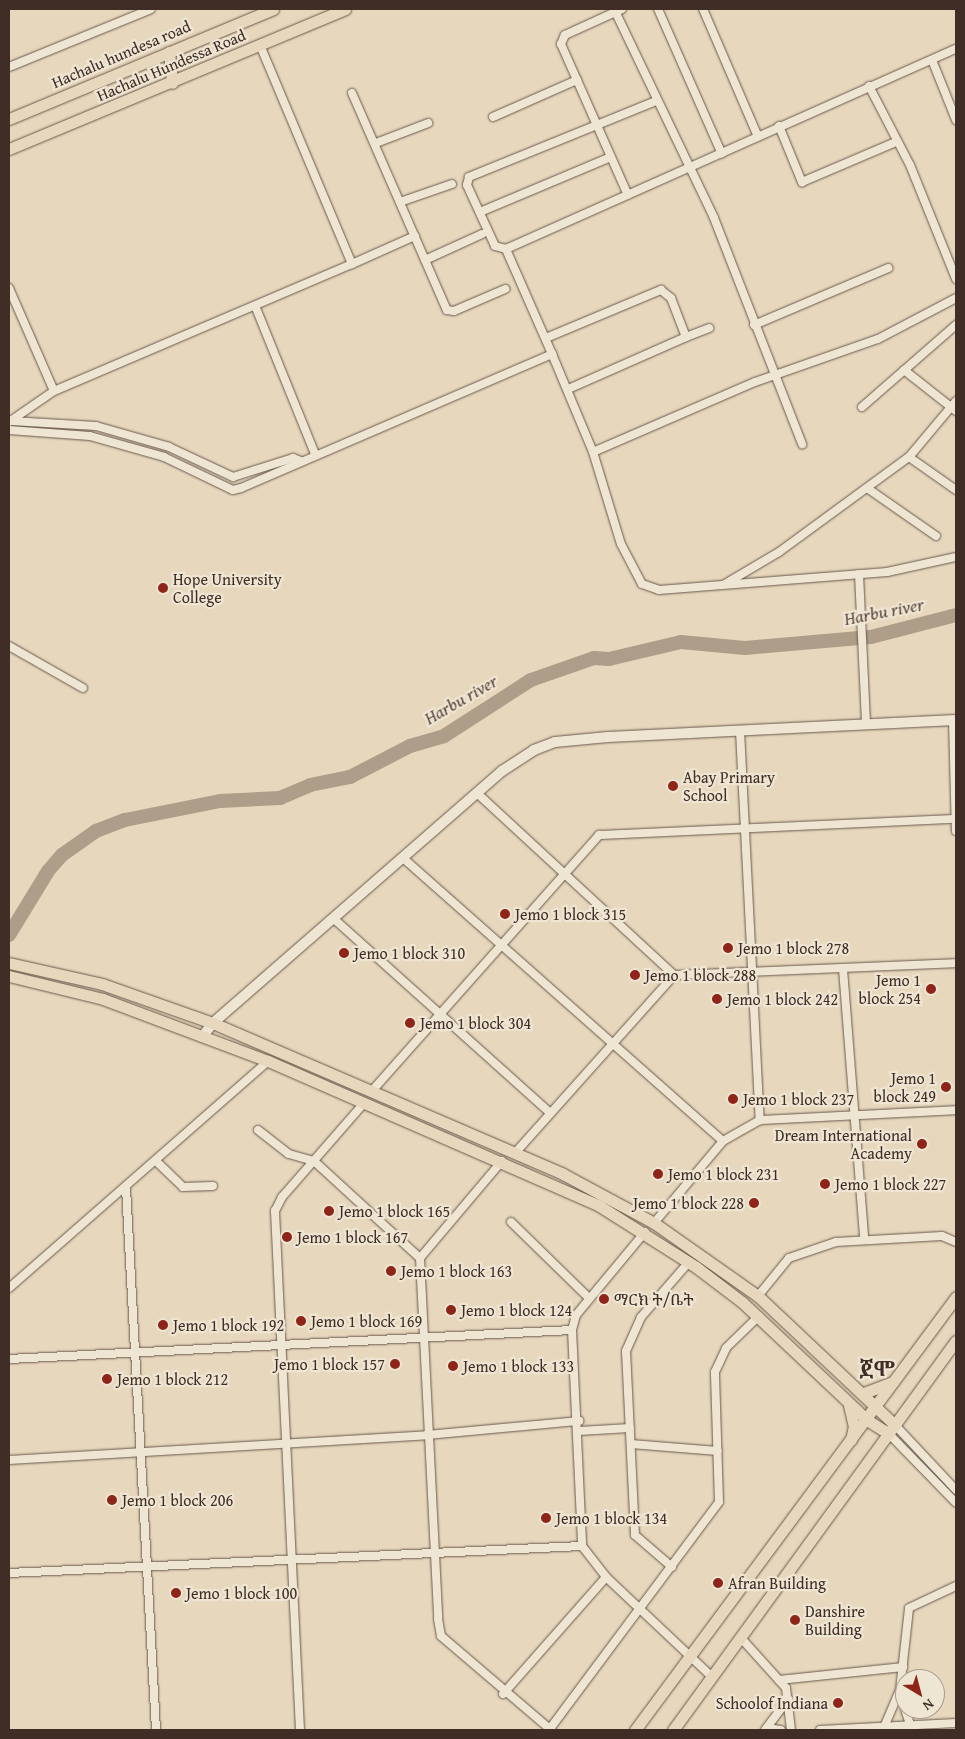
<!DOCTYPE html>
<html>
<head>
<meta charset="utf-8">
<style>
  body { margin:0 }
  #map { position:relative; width:965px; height:1739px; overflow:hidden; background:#e7d7bc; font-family:"Gentium Book Plus","Noto Serif Ethiopic",serif }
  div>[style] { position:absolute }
  .river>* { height:14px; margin:-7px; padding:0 7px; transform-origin:7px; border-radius:7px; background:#ae9d89 }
  .roads { filter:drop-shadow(0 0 1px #69584c) drop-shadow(0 0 1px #69584c) }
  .street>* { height:8px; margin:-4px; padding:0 4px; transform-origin:4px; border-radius:4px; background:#efe5d3 }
  .secondary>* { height:10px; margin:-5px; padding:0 5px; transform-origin:5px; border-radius:5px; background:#efe5d3 }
  .primary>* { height:11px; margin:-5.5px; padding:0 5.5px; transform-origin:5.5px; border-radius:5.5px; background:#e7d7bc }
  .dots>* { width:14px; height:14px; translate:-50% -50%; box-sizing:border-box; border:2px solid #efe5d3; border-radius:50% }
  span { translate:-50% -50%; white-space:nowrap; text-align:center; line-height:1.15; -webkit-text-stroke:4.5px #efe5d3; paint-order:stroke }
  .street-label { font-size:16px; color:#3f2d26 }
  .poi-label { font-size:16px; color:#3f2d26 }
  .left { translate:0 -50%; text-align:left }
  .right { translate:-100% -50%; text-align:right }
  .water-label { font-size:18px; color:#5b493f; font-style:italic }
  .district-label { font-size:21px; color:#3f2d26; font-weight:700 }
  .frame { position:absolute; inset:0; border:10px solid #3f2d26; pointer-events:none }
  .north { position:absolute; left:895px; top:1669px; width:50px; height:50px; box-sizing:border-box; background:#efe5d3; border:1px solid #a99b8e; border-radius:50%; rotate:143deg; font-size:14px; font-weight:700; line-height:20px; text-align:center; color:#3f2d26 }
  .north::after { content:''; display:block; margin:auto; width:18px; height:22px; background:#8f2418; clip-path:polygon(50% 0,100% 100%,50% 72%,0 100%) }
</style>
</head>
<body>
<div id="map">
  <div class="river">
    <i style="left:9px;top:935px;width:75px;rotate:-58.6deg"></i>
    <i style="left:48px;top:871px;width:21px;rotate:-49deg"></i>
    <i style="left:62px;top:855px;width:42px;rotate:-35.2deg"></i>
    <i style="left:96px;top:831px;width:31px;rotate:-21deg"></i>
    <i style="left:125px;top:820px;width:97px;rotate:-11.3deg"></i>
    <i style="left:220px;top:801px;width:60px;rotate:-2.9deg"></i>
    <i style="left:280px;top:798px;width:33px;rotate:-23deg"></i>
    <i style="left:310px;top:785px;width:41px;rotate:-11.3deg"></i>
    <i style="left:350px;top:777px;width:68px;rotate:-27.3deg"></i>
    <i style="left:410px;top:746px;width:35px;rotate:-16deg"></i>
    <i style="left:444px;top:736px;width:103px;rotate:-32.8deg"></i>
    <i style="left:531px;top:680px;width:67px;rotate:-19.2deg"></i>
    <i style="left:594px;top:658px;width:15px;rotate:4deg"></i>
    <i style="left:609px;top:659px;width:74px;rotate:-13.3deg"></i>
    <i style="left:681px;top:642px;width:64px;rotate:5.4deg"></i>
    <i style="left:745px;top:648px;width:126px;rotate:-5deg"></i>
    <i style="left:871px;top:637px;width:88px;rotate:-14.5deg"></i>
  </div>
  <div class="roads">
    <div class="street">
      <i style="left:622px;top:9px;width:63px;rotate:155.5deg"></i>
      <i style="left:565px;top:35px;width:10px;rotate:114deg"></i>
      <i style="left:561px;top:44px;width:165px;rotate:66.1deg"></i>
      <i style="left:658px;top:9px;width:158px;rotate:66.2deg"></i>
      <i style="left:703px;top:9px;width:139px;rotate:66.7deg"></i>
      <i style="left:615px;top:11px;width:229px;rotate:64.4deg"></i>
      <i style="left:714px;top:218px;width:243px;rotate:68.7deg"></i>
      <i style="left:932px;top:60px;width:65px;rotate:68.2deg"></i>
      <i style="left:9px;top:67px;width:153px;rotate:-22.2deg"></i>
      <i style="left:869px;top:86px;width:89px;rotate:62.6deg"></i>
      <i style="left:910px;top:165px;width:123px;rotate:68deg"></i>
      <i style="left:352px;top:93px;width:237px;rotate:66.4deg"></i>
      <i style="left:447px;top:310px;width:7px;rotate:8deg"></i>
      <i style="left:454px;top:311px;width:56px;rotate:-23.3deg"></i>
      <i style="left:656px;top:101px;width:202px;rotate:157.9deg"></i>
      <i style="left:469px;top:177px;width:8px;rotate:104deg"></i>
      <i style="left:467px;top:185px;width:67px;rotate:65.3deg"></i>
      <i style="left:495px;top:246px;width:11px;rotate:15deg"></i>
      <i style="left:506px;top:249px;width:492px;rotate:-24deg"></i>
      <i style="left:493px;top:117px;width:92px;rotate:-23.8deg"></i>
      <i style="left:779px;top:126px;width:61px;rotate:67.7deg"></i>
      <i style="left:802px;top:182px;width:102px;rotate:-23.1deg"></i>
      <i style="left:376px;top:143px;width:56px;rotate:-21deg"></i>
      <i style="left:400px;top:202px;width:55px;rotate:-19.1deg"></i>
      <i style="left:480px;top:212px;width:142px;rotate:-22.8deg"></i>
      <i style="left:425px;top:260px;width:63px;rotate:-24.5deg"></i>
      <i style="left:352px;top:264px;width:69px;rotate:-24deg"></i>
      <i style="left:9px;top:288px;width:112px;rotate:66.4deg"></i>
      <i style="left:256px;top:308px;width:157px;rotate:68deg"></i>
      <i style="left:754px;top:325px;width:146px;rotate:-23deg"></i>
      <i style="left:686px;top:337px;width:25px;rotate:-21deg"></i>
      <i style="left:546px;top:338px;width:125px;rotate:-22.7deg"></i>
      <i style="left:661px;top:290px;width:13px;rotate:39deg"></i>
      <i style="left:671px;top:298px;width:42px;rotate:69deg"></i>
      <i style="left:686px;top:337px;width:129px;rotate:156.2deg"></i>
      <i style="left:552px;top:354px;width:106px;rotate:67.3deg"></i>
      <i style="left:593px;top:452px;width:96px;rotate:73.1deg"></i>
      <i style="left:621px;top:544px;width:45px;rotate:62.3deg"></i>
      <i style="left:642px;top:584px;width:18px;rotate:19deg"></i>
      <i style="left:659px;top:590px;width:229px;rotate:-4.5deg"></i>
      <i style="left:887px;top:572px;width:71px;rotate:-12.3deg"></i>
      <i style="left:904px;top:370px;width:66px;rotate:38.3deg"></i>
      <i style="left:862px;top:407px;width:125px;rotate:-41.1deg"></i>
      <i style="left:11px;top:421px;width:85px;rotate:3.4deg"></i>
      <i style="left:96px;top:426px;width:76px;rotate:16deg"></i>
      <i style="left:169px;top:447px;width:71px;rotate:25.1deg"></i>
      <i style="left:233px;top:477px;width:63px;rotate:-17.6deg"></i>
      <i style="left:293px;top:458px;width:9px;rotate:21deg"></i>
      <i style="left:9px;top:422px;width:55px;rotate:-34.6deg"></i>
      <i style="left:54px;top:391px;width:324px;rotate:-23.1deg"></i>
      <i style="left:352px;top:264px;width:238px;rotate:-112.8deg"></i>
      <i style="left:9px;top:430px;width:81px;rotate:4.2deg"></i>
      <i style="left:90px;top:436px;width:77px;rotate:15.8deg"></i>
      <i style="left:164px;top:457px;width:76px;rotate:25.6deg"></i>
      <i style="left:233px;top:490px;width:8px;rotate:-14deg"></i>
      <i style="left:241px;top:488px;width:339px;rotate:-23.3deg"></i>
      <i style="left:552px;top:354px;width:115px;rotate:-113.7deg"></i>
      <i style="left:593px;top:452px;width:176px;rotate:-23.4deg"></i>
      <i style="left:755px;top:382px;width:130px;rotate:-19.3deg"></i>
      <i style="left:878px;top:339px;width:88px;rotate:-27.7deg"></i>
      <i style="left:909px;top:457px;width:57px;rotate:35.1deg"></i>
      <i style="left:867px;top:488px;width:84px;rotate:34.8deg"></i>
      <i style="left:859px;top:574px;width:150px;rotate:87.3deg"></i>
      <i style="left:725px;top:584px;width:63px;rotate:-30.7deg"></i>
      <i style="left:779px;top:552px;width:161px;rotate:-36.2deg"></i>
      <i style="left:909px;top:457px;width:73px;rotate:-50deg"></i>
      <i style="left:9px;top:646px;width:85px;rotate:29.6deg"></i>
      <i style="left:953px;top:720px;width:111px;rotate:88.5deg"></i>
      <i style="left:740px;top:731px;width:390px;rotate:87.1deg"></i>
      <i style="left:478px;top:794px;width:267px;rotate:42.7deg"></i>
      <i style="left:403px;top:858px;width:427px;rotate:41.5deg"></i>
      <i style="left:333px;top:918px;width:290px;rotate:41.9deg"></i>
      <i style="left:843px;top:969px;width:270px;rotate:85.5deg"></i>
      <i style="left:371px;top:1092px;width:344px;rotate:-48.4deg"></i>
      <i style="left:599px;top:835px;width:357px;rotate:-2.6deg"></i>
      <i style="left:258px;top:1130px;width:39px;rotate:38deg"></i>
      <i style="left:289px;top:1154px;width:26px;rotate:16deg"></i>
      <i style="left:314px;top:1161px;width:144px;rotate:42.5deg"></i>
      <i style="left:516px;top:1152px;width:237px;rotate:-48.2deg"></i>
      <i style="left:674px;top:975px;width:282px;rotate:-2.4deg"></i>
      <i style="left:156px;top:1161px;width:37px;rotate:44deg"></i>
      <i style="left:183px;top:1187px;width:30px;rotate:-2deg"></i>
      <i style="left:502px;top:1161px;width:127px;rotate:130.2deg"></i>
      <i style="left:420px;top:1258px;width:361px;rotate:87.1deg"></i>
      <i style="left:438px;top:1619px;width:17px;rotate:80deg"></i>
      <i style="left:441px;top:1636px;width:145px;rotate:40.5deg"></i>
      <i style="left:126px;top:1188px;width:543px;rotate:86.83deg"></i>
      <i style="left:511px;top:1222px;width:109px;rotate:44.3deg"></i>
      <i style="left:654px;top:1223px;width:107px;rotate:-49.9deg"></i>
      <i style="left:723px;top:1141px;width:43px;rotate:-29.6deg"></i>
      <i style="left:760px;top:1120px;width:196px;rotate:-2.9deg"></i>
      <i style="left:645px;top:1232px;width:108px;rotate:129.7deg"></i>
      <i style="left:576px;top:1315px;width:16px;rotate:105deg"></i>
      <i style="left:572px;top:1330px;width:216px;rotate:87.3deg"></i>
      <i style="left:582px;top:1546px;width:39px;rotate:52deg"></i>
      <i style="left:606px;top:1577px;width:146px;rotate:43.3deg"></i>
      <i style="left:9px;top:1288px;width:344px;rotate:-41.2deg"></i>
      <i style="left:758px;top:1296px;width:49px;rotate:-50.8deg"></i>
      <i style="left:789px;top:1258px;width:50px;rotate:-18.8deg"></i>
      <i style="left:836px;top:1242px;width:106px;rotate:-3.2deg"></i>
      <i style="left:942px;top:1236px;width:15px;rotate:23deg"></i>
      <i style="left:9px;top:1359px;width:564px;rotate:-2.95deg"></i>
      <i style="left:895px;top:1425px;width:89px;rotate:46.8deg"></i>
      <i style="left:579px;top:1431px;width:51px;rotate:-3.4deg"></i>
      <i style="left:889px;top:1434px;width:96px;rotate:45.8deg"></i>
      <i style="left:631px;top:1444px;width:87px;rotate:4.6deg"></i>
      <i style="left:9px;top:1460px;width:419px;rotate:-3.4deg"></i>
      <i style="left:427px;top:1435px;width:153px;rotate:-5.3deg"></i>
      <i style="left:672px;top:1567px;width:49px;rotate:-139.1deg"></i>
      <i style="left:635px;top:1535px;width:184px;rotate:-92.8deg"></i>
      <i style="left:626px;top:1351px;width:37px;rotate:-66deg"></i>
      <i style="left:641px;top:1317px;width:73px;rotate:-48.9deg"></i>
      <i style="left:9px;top:1573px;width:574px;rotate:-2.7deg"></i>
      <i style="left:741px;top:1638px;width:67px;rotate:48deg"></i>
      <i style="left:786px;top:1688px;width:42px;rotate:83.2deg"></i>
      <i style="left:779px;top:1680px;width:125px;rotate:-6deg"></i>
      <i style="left:900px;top:1690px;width:18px;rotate:74deg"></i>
      <i style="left:503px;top:1694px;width:156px;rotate:-48.6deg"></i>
      <i style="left:905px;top:1709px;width:16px;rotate:72deg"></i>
      <i style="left:885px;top:1725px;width:38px;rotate:-67deg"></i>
      <i style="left:900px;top:1690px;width:82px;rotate:-83.7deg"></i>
      <i style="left:909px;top:1608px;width:52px;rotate:-25.1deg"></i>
      <i style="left:767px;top:1728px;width:14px;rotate:8deg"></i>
      <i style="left:300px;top:1730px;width:520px;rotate:-92.76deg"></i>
      <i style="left:275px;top:1211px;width:16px;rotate:-63deg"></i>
      <i style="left:282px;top:1197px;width:125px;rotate:-48.9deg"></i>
      <i style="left:549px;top:1730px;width:284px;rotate:-53.3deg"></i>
      <i style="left:719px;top:1502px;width:130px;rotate:-91.8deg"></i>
      <i style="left:715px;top:1372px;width:26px;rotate:-65deg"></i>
      <i style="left:726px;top:1348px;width:46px;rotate:-44.1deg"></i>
      <i style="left:765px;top:1730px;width:39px;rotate:-53deg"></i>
      <i style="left:820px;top:1730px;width:136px;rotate:-2.9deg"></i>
    </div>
    <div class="secondary">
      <i style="left:202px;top:1037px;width:18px;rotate:-52deg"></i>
      <i style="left:213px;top:1023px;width:383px;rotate:-41.1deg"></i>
      <i style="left:502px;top:771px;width:38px;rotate:-33deg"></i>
      <i style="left:534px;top:750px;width:22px;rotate:-21deg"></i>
      <i style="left:555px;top:742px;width:53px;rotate:-5.4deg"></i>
      <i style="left:608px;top:737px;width:348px;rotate:-2.8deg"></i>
    </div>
    <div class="primary">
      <i style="left:169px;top:52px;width:31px;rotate:84deg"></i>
      <i style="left:9px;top:119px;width:286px;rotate:-22.6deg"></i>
      <i style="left:9px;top:149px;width:364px;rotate:-22.6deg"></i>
      <i style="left:9px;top:963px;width:95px;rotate:12.7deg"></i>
      <i style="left:102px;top:984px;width:118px;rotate:19.4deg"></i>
      <i style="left:213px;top:1023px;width:381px;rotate:23.3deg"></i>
      <i style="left:563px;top:1174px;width:103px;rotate:28.3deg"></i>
      <i style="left:654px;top:1223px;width:127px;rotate:35.1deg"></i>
      <i style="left:758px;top:1296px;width:188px;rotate:43.3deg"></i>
      <i style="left:9px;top:976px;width:97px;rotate:13.7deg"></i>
      <i style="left:103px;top:999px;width:176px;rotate:20.6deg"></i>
      <i style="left:268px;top:1061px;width:360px;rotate:23.6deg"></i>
      <i style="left:598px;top:1205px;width:116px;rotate:32.3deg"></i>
      <i style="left:696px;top:1267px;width:58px;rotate:37.3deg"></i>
      <i style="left:742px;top:1302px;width:172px;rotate:43.3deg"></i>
      <i style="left:867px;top:1420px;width:26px;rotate:32deg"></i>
      <i style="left:864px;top:1393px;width:31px;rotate:-21deg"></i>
      <i style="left:849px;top:1405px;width:22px;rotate:77deg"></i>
      <i style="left:854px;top:1426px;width:14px;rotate:102deg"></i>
      <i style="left:635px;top:1730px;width:539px;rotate:-53.45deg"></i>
      <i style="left:673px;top:1730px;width:481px;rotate:-54deg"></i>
    </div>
  </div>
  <div class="dots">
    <i style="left:163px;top:588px;background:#8f2418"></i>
    <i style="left:673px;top:786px;background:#8f2418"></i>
    <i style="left:505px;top:914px;background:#8f2418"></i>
    <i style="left:728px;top:948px;background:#8f2418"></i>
    <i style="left:344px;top:953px;background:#8f2418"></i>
    <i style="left:635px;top:975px;background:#8f2418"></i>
    <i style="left:931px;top:989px;background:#8f2418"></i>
    <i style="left:717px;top:999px;background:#8f2418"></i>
    <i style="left:410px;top:1023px;background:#8f2418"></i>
    <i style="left:946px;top:1087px;background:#8f2418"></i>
    <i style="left:733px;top:1099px;background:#8f2418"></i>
    <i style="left:922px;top:1144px;background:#8f2418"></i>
    <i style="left:658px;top:1174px;background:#8f2418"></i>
    <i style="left:825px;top:1184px;background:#8f2418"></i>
    <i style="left:754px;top:1203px;background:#8f2418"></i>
    <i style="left:329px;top:1211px;background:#8f2418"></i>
    <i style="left:287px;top:1237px;background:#8f2418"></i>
    <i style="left:391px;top:1271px;background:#8f2418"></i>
    <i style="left:604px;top:1299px;background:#8f2418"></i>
    <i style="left:451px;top:1310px;background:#8f2418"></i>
    <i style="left:301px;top:1321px;background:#8f2418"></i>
    <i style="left:163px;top:1325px;background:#8f2418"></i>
    <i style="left:395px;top:1364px;background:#8f2418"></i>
    <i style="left:453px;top:1366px;background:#8f2418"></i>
    <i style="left:107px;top:1379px;background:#8f2418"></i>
    <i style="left:112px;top:1500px;background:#8f2418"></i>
    <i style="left:546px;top:1518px;background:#8f2418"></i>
    <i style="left:718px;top:1583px;background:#8f2418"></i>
    <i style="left:176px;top:1593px;background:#8f2418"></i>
    <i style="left:795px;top:1620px;background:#8f2418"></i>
    <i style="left:838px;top:1703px;background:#8f2418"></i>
  </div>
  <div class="street-label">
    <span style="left:121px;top:54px;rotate:-23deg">Hachalu hundesa road</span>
    <span style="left:171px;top:65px;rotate:-23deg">Hachalu Hundessa Road</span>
  </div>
  <div class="poi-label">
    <span class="left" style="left:173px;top:588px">Hope University<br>College</span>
    <span class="left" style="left:683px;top:786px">Abay Primary<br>School</span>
    <span class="left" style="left:515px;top:914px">Jemo 1 block 315</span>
    <span class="left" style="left:738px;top:948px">Jemo 1 block 278</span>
    <span class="left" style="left:354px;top:953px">Jemo 1 block 310</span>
    <span class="left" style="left:645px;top:975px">Jemo 1 block 288</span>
    <span class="right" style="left:921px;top:989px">Jemo 1<br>block 254</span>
    <span class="left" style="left:727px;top:999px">Jemo 1 block 242</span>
    <span class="left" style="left:420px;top:1023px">Jemo 1 block 304</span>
    <span class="right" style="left:936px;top:1087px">Jemo 1<br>block 249</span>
    <span class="left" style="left:743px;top:1099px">Jemo 1 block 237</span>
    <span class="right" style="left:912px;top:1144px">Dream International<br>Academy</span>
    <span class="left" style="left:668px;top:1174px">Jemo 1 block 231</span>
    <span class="left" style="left:835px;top:1184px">Jemo 1 block 227</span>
    <span class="right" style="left:744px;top:1203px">Jemo 1 block 228</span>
    <span class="left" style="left:339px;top:1211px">Jemo 1 block 165</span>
    <span class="left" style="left:297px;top:1237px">Jemo 1 block 167</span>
    <span class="left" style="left:401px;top:1271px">Jemo 1 block 163</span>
    <span class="left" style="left:614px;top:1299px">ማርክ ት/ቤት</span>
    <span class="left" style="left:461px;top:1310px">Jemo 1 block 124</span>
    <span class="left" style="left:311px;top:1321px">Jemo 1 block 169</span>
    <span class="left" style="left:173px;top:1325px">Jemo 1 block 192</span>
    <span class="right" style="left:385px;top:1364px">Jemo 1 block 157</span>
    <span class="left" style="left:463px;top:1366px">Jemo 1 block 133</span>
    <span class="left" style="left:117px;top:1379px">Jemo 1 block 212</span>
    <span class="left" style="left:122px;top:1500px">Jemo 1 block 206</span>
    <span class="left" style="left:556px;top:1518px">Jemo 1 block 134</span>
    <span class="left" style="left:728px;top:1583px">Afran Building</span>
    <span class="left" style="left:186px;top:1593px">Jemo 1 block 100</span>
    <span class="left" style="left:805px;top:1620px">Danshire<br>Building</span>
    <span class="right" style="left:828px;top:1703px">Schoolof Indiana</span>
  </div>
  <div class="water-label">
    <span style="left:884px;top:612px;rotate:-11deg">Harbu river</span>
    <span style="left:461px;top:700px;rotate:-30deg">Harbu river</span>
  </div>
  <div class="district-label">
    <span style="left:877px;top:1369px">ጀሞ</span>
  </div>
  <div class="frame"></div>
  <div class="north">N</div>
</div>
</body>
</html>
